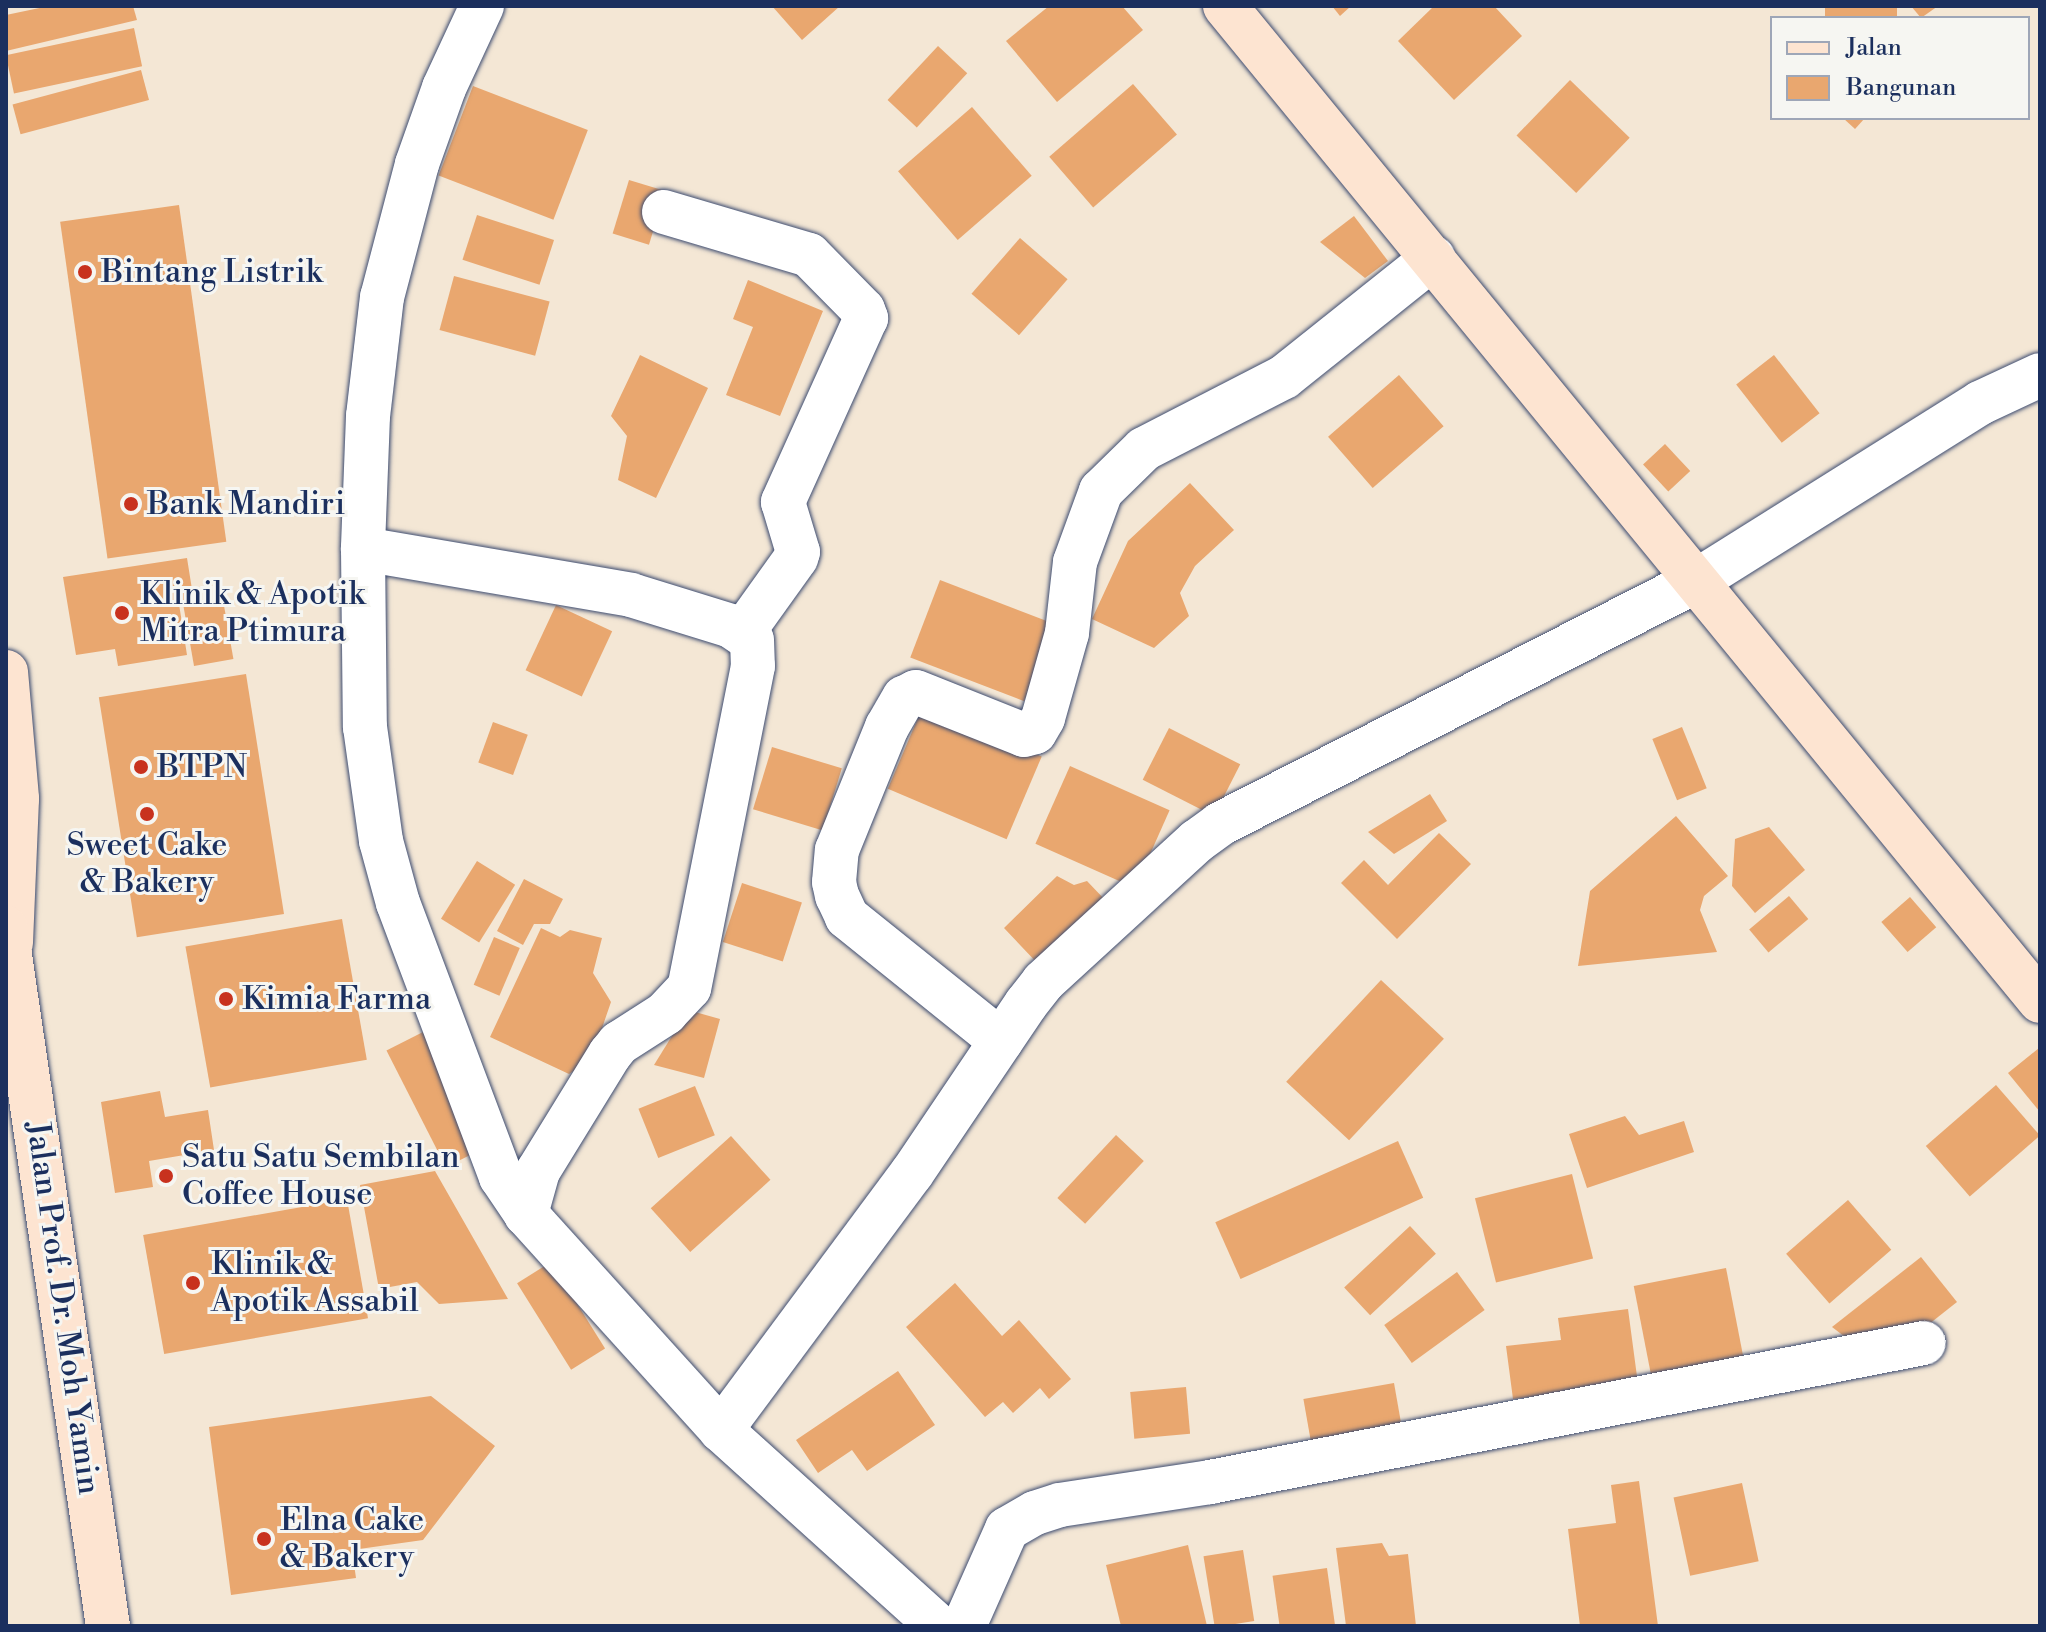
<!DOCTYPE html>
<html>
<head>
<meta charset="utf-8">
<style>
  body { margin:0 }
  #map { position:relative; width:2046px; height:1632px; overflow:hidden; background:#f4e7d5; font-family:"Libre Bodoni",serif }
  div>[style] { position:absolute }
  .building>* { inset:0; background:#e9a76f; transform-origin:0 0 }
  .roads { filter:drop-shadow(0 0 2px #3c4b70) drop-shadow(0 0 2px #3c4b70) }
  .street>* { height:44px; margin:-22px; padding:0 22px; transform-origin:22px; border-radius:22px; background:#fff }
  .secondary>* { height:44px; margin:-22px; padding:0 22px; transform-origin:22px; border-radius:22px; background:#fde4d1 }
  .dots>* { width:22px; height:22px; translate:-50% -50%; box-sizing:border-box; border:4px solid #f6f6f2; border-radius:50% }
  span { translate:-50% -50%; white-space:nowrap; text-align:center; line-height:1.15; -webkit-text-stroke:6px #f6f6f2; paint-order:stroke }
  .poi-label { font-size:32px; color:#1b2f5e }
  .left { translate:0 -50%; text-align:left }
  .street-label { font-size:32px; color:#1b2f5e }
  .frame { position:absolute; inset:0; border:8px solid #1b2f5e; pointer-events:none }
  .legend { position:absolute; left:1770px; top:16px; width:260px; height:104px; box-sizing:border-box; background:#f6f6f2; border:2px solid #9ea6b7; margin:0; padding:10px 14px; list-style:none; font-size:24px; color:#1b2f5e }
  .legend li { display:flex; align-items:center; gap:16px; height:40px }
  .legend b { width:40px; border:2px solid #9ea6b7 }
</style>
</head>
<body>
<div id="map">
  <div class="building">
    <i style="clip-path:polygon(49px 6px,133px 6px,137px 20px,6px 51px,6px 15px)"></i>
    <i style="clip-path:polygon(772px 6px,840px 6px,802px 40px)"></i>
    <i style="clip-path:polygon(1049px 6px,1122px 6px,1143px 30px,1057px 102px,1006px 41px)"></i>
    <i style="clip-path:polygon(1332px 6px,1351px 6px,1340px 16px)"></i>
    <i style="clip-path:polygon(1434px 6px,1494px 6px,1522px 36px,1454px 100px,1398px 41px)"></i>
    <i style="left:1825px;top:6px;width:72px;height:12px"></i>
    <i style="clip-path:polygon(1911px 6px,1938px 6px,1921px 18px)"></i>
    <i style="left:134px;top:28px;width:39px;height:131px;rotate:78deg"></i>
    <i style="left:938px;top:46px;width:40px;height:74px;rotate:43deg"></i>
    <i style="left:141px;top:70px;width:31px;height:133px;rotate:75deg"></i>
    <i style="left:1570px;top:80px;width:83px;height:77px;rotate:44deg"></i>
    <i style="left:1133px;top:84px;width:67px;height:111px;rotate:49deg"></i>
    <i style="left:473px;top:86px;width:123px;height:96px;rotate:21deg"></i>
    <i style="left:972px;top:107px;width:91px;height:98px;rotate:49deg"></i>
    <i style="clip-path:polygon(1843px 118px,1865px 118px,1855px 129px)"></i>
    <i style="left:629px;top:180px;width:38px;height:56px;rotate:17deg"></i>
    <i style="left:179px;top:205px;width:340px;height:120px;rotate:82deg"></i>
    <i style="left:477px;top:215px;width:81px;height:47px;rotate:18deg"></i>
    <i style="clip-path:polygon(1354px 216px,1388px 261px,1365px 278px,1320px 242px)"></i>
    <i style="left:1020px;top:238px;width:63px;height:74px;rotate:41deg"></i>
    <i style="left:454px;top:276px;width:99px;height:56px;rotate:15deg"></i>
    <i style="clip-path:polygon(748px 280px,823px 311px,780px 416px,726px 395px,753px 327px,733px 319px)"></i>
    <i style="clip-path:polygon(640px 355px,708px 388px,656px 498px,618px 480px,627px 436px,611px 416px)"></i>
    <i style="left:1774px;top:355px;width:74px;height:48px;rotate:52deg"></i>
    <i style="left:1399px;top:375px;width:68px;height:94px;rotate:49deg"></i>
    <i style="left:1665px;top:444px;width:37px;height:30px;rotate:47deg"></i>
    <i style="clip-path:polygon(1190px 483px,1234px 530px,1195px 566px,1180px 593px,1189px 616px,1154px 648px,1092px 619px,1128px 541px)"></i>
    <i style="clip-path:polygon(187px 558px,194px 602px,179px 604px,187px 655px,118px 666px,115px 649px,76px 655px,63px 577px)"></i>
    <i style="left:940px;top:580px;width:122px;height:83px;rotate:21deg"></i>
    <i style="left:223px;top:600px;width:60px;height:40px;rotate:80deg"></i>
    <i style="left:556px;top:605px;width:62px;height:72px;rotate:25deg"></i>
    <i style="left:246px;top:674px;width:243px;height:149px;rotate:81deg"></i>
    <i style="left:923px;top:706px;width:129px;height:90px;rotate:23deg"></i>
    <i style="left:493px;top:722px;width:37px;height:43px;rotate:20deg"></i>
    <i style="left:1682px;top:727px;width:66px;height:32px;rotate:68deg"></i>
    <i style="left:1169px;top:728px;width:80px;height:58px;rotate:27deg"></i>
    <i style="left:772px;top:747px;width:73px;height:65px;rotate:17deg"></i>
    <i style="left:1070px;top:766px;width:109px;height:85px;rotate:24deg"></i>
    <i style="clip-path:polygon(1430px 794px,1447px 821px,1394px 854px,1368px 832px)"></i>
    <i style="clip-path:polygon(1676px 816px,1728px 876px,1704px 896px,1700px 910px,1717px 952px,1578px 966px,1590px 891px)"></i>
    <i style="clip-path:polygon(1769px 827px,1805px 870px,1755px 913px,1732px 886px,1735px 839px)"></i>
    <i style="clip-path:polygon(1439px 833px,1471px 864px,1397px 939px,1341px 883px,1364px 860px,1388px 885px)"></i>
    <i style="left:477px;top:861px;width:45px;height:68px;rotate:32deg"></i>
    <i style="clip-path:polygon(1057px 876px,1074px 885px,1087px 881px,1107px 902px,1040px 966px,1004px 928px)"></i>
    <i style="clip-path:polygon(524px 879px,563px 899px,550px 924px,534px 924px,523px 945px,497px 931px)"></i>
    <i style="left:742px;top:883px;width:63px;height:62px;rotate:18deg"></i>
    <i style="left:1789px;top:896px;width:30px;height:52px;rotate:50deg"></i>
    <i style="left:1910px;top:897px;width:40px;height:38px;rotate:49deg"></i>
    <i style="left:342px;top:919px;width:143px;height:159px;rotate:80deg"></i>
    <i style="clip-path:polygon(541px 928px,560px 937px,570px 930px,602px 938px,593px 973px,611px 1002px,591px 1060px,569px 1074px,490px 1037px)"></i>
    <i style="left:494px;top:937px;width:28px;height:52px;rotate:23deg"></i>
    <i style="left:1381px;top:980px;width:86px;height:139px;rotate:43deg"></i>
    <i style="clip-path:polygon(688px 1010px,720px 1019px,704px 1078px,654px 1065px)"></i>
    <i style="left:423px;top:1032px;width:131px;height:41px;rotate:63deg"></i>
    <i style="clip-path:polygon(2039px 1048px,2040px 1049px,2040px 1112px,2008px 1073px)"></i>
    <i style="left:1996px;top:1085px;width:67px;height:93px;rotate:49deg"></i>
    <i style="left:695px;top:1086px;width:53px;height:61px;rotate:68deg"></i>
    <i style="clip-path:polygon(160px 1091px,165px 1117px,208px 1110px,214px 1150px,149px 1161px,153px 1187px,115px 1193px,101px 1102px)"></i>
    <i style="clip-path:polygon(1625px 1116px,1639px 1135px,1684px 1121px,1694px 1152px,1587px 1188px,1569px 1134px)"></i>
    <i style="left:1116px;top:1135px;width:38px;height:86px;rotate:43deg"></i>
    <i style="left:731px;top:1136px;width:59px;height:108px;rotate:48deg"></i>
    <i style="left:1398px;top:1141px;width:62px;height:200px;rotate:66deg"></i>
    <i style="clip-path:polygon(435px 1171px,508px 1299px,439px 1304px,417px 1282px,379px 1289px,360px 1185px)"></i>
    <i style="left:1572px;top:1174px;width:87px;height:100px;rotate:76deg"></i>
    <i style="left:347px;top:1199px;width:121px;height:207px;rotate:80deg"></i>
    <i style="left:1848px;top:1200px;width:66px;height:82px;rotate:49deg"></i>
    <i style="left:1410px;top:1226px;width:38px;height:90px;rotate:47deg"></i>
    <i style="clip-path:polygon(1921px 1257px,1957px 1302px,1919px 1332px,1853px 1343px,1832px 1327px)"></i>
    <i style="left:551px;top:1262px;width:102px;height:40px;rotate:58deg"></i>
    <i style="left:1726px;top:1268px;width:91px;height:94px;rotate:79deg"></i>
    <i style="left:1457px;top:1272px;width:47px;height:90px;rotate:54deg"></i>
    <i style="clip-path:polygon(955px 1283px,1002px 1336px,1019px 1320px,1071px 1379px,1049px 1399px,1040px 1388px,1013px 1413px,1003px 1402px,985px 1417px,906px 1327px)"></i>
    <i style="clip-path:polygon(1628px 1309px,1638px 1384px,1513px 1399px,1506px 1346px,1561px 1340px,1558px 1318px)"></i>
    <i style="clip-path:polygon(898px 1371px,935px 1425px,867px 1471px,852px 1450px,818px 1473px,796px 1440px)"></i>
    <i style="left:1394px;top:1383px;width:53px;height:92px;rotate:80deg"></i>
    <i style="left:1186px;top:1387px;width:47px;height:56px;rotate:85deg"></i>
    <i style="clip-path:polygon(431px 1396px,495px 1446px,423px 1540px,352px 1550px,356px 1578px,231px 1595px,209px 1427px)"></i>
    <i style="clip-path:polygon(1639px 1481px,1658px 1626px,1580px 1626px,1568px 1529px,1616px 1523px,1611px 1485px)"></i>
    <i style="left:1742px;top:1483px;width:80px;height:70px;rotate:78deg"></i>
    <i style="clip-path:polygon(1382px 1543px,1389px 1556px,1408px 1554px,1416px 1626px,1346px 1626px,1336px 1548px)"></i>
    <i style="clip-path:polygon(1188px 1545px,1207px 1626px,1121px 1626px,1106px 1565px)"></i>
    <i style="left:1243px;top:1550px;width:72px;height:40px;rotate:81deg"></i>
    <i style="left:1327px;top:1568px;width:59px;height:55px;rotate:82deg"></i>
  </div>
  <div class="roads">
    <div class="street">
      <i style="left:482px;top:6px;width:90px;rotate:114.9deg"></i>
      <i style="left:444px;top:88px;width:81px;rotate:109.6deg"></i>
      <i style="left:417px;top:164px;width:138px;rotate:104.7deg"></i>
      <i style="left:382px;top:297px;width:120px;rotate:96.7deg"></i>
      <i style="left:368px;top:416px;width:133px;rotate:92.2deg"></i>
      <i style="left:363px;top:549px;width:178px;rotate:89.4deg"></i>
      <i style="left:365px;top:727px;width:115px;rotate:82deg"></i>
      <i style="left:381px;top:841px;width:64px;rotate:74.7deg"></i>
      <i style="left:398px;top:903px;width:293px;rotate:69.4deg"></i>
      <i style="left:501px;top:1177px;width:45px;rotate:56deg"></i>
      <i style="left:526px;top:1214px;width:291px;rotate:47.9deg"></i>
      <i style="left:721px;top:1430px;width:292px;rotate:42.1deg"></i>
      <i style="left:664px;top:212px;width:151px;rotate:16.5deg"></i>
      <i style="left:809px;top:255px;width:77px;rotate:45.5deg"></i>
      <i style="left:863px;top:310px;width:9px;rotate:69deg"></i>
      <i style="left:866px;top:318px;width:202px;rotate:114.3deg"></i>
      <i style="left:783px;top:502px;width:52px;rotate:73.3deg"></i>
      <i style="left:798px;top:552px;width:6px;rotate:108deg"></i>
      <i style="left:796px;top:558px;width:91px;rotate:125.6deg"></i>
      <i style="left:363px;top:549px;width:272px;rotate:9.7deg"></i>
      <i style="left:631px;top:595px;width:105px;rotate:17.2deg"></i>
      <i style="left:731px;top:626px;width:25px;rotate:34deg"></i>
      <i style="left:752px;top:640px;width:26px;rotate:88deg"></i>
      <i style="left:753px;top:666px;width:328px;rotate:101.2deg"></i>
      <i style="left:689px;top:988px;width:34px;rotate:133deg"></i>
      <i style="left:666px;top:1013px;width:56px;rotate:147.4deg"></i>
      <i style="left:619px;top:1043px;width:14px;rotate:129deg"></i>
      <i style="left:610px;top:1054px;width:137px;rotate:121.6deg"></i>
      <i style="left:538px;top:1171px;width:45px;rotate:105.6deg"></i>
      <i style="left:1001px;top:1041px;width:198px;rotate:-141.2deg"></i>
      <i style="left:847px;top:917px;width:23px;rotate:-115deg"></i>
      <i style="left:837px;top:896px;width:14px;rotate:-102deg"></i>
      <i style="left:834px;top:882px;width:32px;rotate:-85deg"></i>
      <i style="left:837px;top:850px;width:133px;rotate:-67.9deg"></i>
      <i style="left:887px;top:727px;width:34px;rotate:-60deg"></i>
      <i style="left:904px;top:698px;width:13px;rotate:-27deg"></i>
      <i style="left:916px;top:692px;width:116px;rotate:21.7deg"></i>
      <i style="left:1024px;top:735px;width:11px;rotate:-15deg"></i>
      <i style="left:1035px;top:732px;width:16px;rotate:-60deg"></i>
      <i style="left:1043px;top:718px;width:88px;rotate:-74.2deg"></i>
      <i style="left:1067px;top:633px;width:71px;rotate:-83.6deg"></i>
      <i style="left:1075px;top:562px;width:76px;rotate:-69.9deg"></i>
      <i style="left:1101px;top:491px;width:60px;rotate:-44.3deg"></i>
      <i style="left:1144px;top:449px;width:157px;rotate:-27.2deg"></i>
      <i style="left:1284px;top:377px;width:191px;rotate:-38.6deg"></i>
      <i style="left:721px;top:1430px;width:320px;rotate:-53.4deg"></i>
      <i style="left:912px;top:1173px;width:204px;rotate:-56deg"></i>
      <i style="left:1026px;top:1004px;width:28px;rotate:-52deg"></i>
      <i style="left:1043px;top:982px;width:209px;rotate:-42.5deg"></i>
      <i style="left:1197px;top:841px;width:29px;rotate:-36deg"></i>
      <i style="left:1220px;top:824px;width:537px;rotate:-27.04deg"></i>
      <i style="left:1698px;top:580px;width:333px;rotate:-32.1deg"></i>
      <i style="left:1980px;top:403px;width:66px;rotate:-25deg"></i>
      <i style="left:964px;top:1626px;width:106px;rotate:-66.1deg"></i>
      <i style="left:1007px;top:1529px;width:32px;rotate:-30deg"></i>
      <i style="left:1035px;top:1513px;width:26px;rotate:-18deg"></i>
      <i style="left:1060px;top:1505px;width:152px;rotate:-8.7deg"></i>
      <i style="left:1210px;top:1482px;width:727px;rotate:-11.02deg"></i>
    </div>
    <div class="secondary">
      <i style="left:1225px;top:6px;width:1286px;rotate:50.68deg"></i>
      <i style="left:6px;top:672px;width:127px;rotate:85deg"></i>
      <i style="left:17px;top:799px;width:144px;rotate:92.4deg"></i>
      <i style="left:6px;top:928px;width:705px;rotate:81.69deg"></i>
    </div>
  </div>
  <div class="dots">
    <i style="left:85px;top:272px;background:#c8321e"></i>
    <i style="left:131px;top:504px;background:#c8321e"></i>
    <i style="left:122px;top:613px;background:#c8321e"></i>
    <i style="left:141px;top:767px;background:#c8321e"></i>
    <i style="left:147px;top:814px;background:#c8321e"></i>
    <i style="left:226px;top:999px;background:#c8321e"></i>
    <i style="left:166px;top:1176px;background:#c8321e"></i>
    <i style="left:193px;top:1283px;background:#c8321e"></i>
    <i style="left:264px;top:1539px;background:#c8321e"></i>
  </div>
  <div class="poi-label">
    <span class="left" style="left:101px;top:272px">Bintang Listrik</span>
    <span class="left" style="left:147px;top:504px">Bank Mandiri</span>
    <span class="left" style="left:140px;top:613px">Klinik &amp; Apotik<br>Mitra Ptimura</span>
    <span class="left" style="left:157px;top:767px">BTPN</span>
    <span style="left:147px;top:864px">Sweet Cake<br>&amp; Bakery</span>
    <span class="left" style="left:242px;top:999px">Kimia Farma</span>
    <span class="left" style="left:182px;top:1176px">Satu Satu Sembilan<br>Coffee House</span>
    <span class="left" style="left:211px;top:1283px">Klinik &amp;<br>Apotik Assabil</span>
    <span class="left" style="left:280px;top:1539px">Elna Cake<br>&amp; Bakery</span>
  </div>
  <div class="street-label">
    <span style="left:63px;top:1308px;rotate:82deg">Jalan Prof. Dr. Moh Yamin</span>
  </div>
  <div class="frame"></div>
  <ul class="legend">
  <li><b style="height:10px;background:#fde4d1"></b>Jalan</li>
  <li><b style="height:22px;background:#e9a76f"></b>Bangunan</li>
  </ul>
</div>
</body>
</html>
